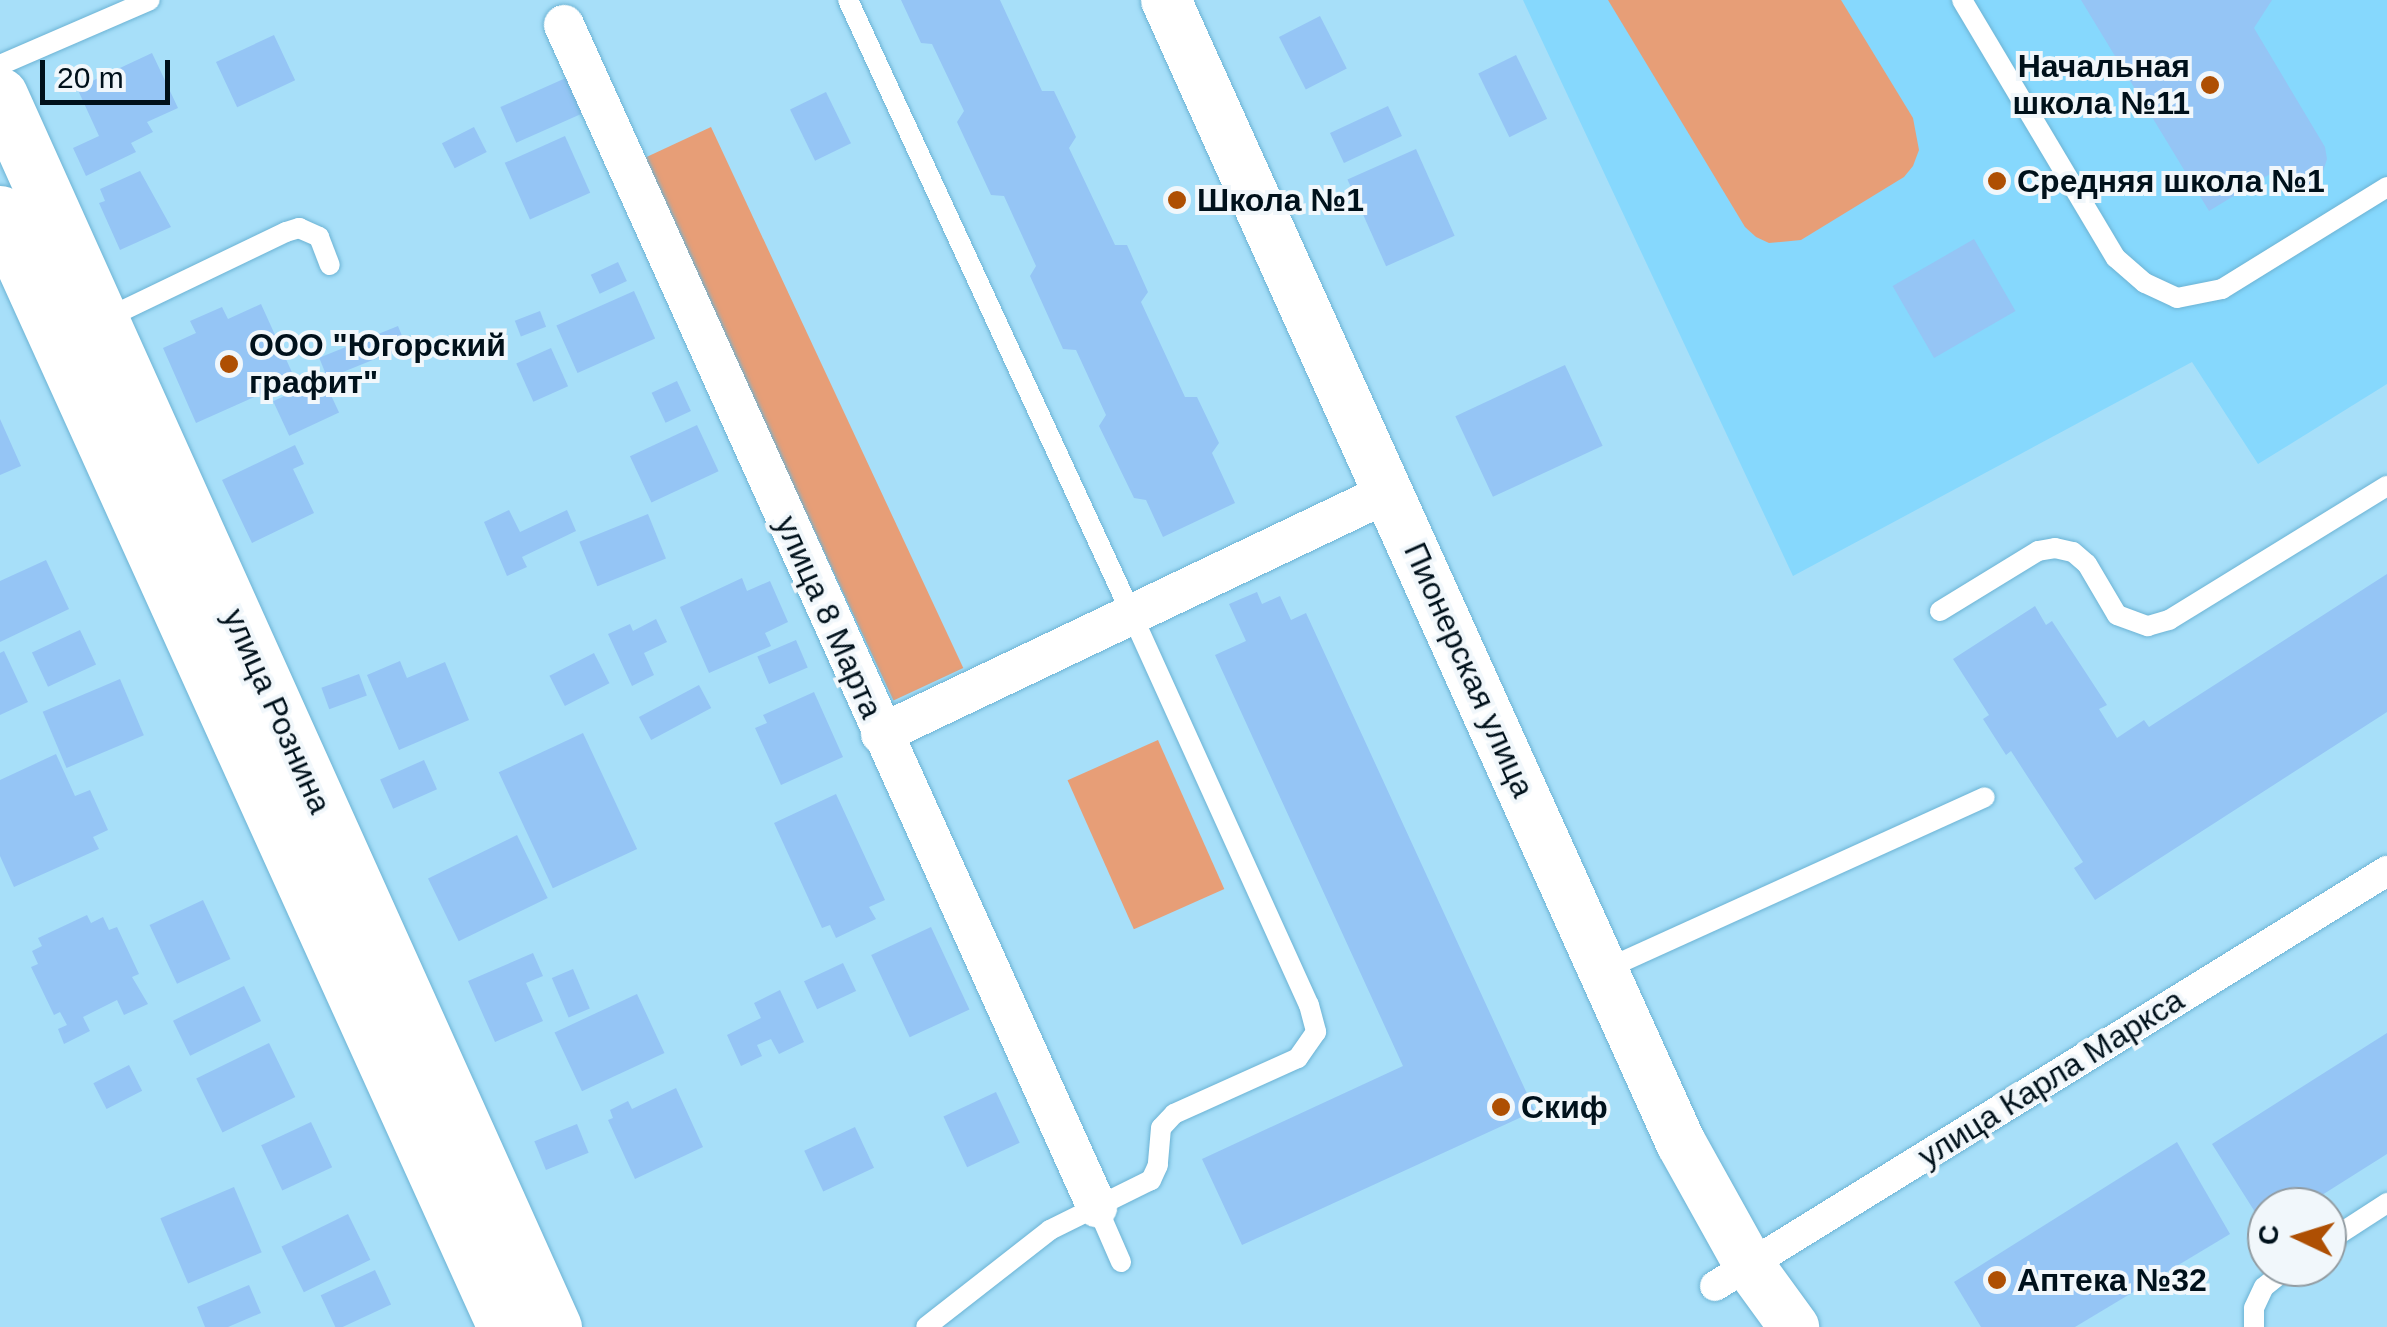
<!DOCTYPE html>
<html>
<head>
<meta charset="utf-8">
<style>
  body { margin:0 }
  #map { position:relative; width:2387px; height:1327px; overflow:hidden; background:#a7dff9; font-family:Helvetica,sans-serif }
  div>[style] { position:absolute }
  .built>* { inset:0; background:#86d8fd }
  .green>* { inset:0; background:#e79e77; transform-origin:0 0 }
  .building>* { inset:0; background:#95c5f5; transform-origin:0 0 }
  .roads { filter:drop-shadow(0 0 2px #6cb3d4) drop-shadow(0 0 2px #6cb3d4) }
  .service>* { height:20px; margin:-10px; padding:0 10px; transform-origin:10px; border-radius:10px; background:#fff }
  .pedestrian>* { height:30px; margin:-15px; padding:0 15px; transform-origin:15px; border-radius:15px; background:#fff }
  .minor>* { height:40px; margin:-20px; padding:0 20px; transform-origin:20px; border-radius:20px; background:#fff }
  .tertiary>* { height:50px; margin:-25px; padding:0 25px; transform-origin:25px; border-radius:25px; background:#fff }
  .secondary>* { height:55px; margin:-27.5px; padding:0 27.5px; transform-origin:27.5px; border-radius:27.5px; background:#fff }
  .dots>* { width:28px; height:28px; translate:-50% -50%; box-sizing:border-box; border:5px solid #f1f7fb; border-radius:50% }
  span { translate:-50% -50%; white-space:nowrap; text-align:center; line-height:1.15; -webkit-text-stroke:8px #f1f7fb; paint-order:stroke }
  .poi-label { font-size:32px; color:#00111b; font-weight:700 }
  .right { translate:-100% -50%; text-align:right }
  .left { translate:0 -50%; text-align:left }
  .street-label { font-size:32px; color:#00111b }
  .north { position:absolute; left:2247px; top:1187px; width:100px; height:100px; box-sizing:border-box; background:#f1f7fb; border:2px solid #919ba1; border-radius:50%; rotate:274deg; font-size:28px; font-weight:700; line-height:40px; text-align:center; color:#00111b }
  .north::after { content:''; display:block; margin:auto; width:35px; height:45px; background:#ae4f03; clip-path:polygon(50% 0,100% 100%,50% 72%,0 100%) }
  .scale { position:absolute; left:40px; top:60px; width:130px; height:45px; box-sizing:border-box; border:5px solid #00111b; border-top:0; padding-left:12px; font-size:30px; line-height:35px; white-space:nowrap; color:#00111b; -webkit-text-stroke:8px #f1f7fb; paint-order:stroke }
</style>
</head>
<body>
<div id="map">
  <div class="built">
    <i style="clip-path:polygon(1523px 0,2387px 0,2387px 384px,2258px 464px,2192px 362px,1793px 576px)"></i>
  </div>
  <div class="green">
    <i style="clip-path:polygon(1608px 0,1841px 0,1913px 118px,1919px 150px,1913px 166px,1904px 177px,1801px 240px,1769px 243px,1756px 237px,1745px 227px)"></i>
    <i style="left:711px;top:127px;width:597px;height:77px;rotate:65deg"></i>
    <i style="left:1158px;top:740px;width:163px;height:99px;rotate:66deg"></i>
  </div>
  <div class="building">
    <i style="clip-path:polygon(901px 0,1000px 0,1042px 91px,1054px 91px,1076px 137px,1069px 148px,1115px 245px,1127px 245px,1148px 292px,1141px 302px,1185px 397px,1197px 397px,1219px 443px,1212px 453px,1235px 503px,1163px 537px,1146px 500px,1134px 498px,1099px 426px,1106px 415px,1076px 350px,1063px 349px,1030px 276px,1036px 266px,1004px 196px,991px 195px,957px 122px,964px 111px,932px 44px,921px 43px)"></i>
    <i style="clip-path:polygon(2081px 0,2272px 0,2254px 28px,2325px 147px,2327px 159px,2321px 178px,2309px 187px,2295px 190px,2280px 185px,2270px 174px,2209px 211px)"></i>
    <i style="left:1320px;top:16px;width:59px;height:46px;rotate:63deg"></i>
    <i style="left:274px;top:35px;width:50px;height:64px;rotate:65deg"></i>
    <i style="clip-path:polygon(152px 53px,178px 108px,147px 122px,153px 132px,131px 143px,136px 152px,86px 176px,73px 148px,99px 136px,77px 88px)"></i>
    <i style="left:1516px;top:55px;width:71px;height:42px;rotate:64deg"></i>
    <i style="left:568px;top:77px;width:39px;height:74px;rotate:66deg"></i>
    <i style="left:826px;top:92px;width:57px;height:40px;rotate:64deg"></i>
    <i style="left:1388px;top:106px;width:33px;height:64px;rotate:65deg"></i>
    <i style="left:474px;top:127px;width:28px;height:36px;rotate:63deg"></i>
    <i style="left:565px;top:136px;width:62px;height:66px;rotate:66deg"></i>
    <i style="left:1416px;top:149px;width:95px;height:75px;rotate:66deg"></i>
    <i style="clip-path:polygon(140px 171px,171px 227px,120px 250px,99px 203px,105px 201px,100px 189px)"></i>
    <i style="left:1974px;top:239px;width:83px;height:94px;rotate:60deg"></i>
    <i style="left:618px;top:262px;width:21px;height:30px;rotate:65deg"></i>
    <i style="left:634px;top:291px;width:52px;height:85px;rotate:66deg"></i>
    <i style="clip-path:polygon(261px 304px,295px 379px,196px 423px,163px 348px,196px 333px,190px 321px,222px 307px,228px 319px)"></i>
    <i style="left:540px;top:311px;width:17px;height:27px;rotate:69deg"></i>
    <i style="left:398px;top:326px;width:22px;height:85px;rotate:68deg"></i>
    <i style="left:551px;top:348px;width:42px;height:38px;rotate:66deg"></i>
    <i style="left:1565px;top:365px;width:89px;height:121px;rotate:65deg"></i>
    <i style="left:323px;top:378px;width:38px;height:55px;rotate:65deg"></i>
    <i style="left:677px;top:381px;width:33px;height:28px;rotate:65deg"></i>
    <i style="clip-path:polygon(0 419px,21px 466px,0 475px)"></i>
    <i style="left:697px;top:425px;width:51px;height:74px;rotate:65deg"></i>
    <i style="clip-path:polygon(295px 445px,304px 464px,293px 469px,314px 513px,252px 543px,222px 480px)"></i>
    <i style="clip-path:polygon(509px 510px,520px 532px,567px 510px,576px 531px,522px 557px,527px 567px,507px 576px,484px 522px)"></i>
    <i style="left:648px;top:514px;width:48px;height:74px;rotate:68deg"></i>
    <i style="clip-path:polygon(46px 560px,69px 609px,0 642px,0 581px)"></i>
    <i style="clip-path:polygon(2387px 574px,2387px 712px,2095px 900px,2074px 868px,2083px 862px,2011px 751px,2006px 755px,1983px 719px,1989px 715px,1953px 659px,2035px 606px,2046px 625px,2052px 621px,2107px 705px,2099px 709px,2117px 738px,2144px 720px,2149px 727px)"></i>
    <i style="clip-path:polygon(742px 578px,747px 591px,770px 581px,788px 622px,765px 633px,771px 646px,709px 673px,680px 607px)"></i>
    <i style="clip-path:polygon(1257px 592px,1262px 604px,1280px 596px,1291px 620px,1306px 613px,1535px 1111px,1242px 1245px,1202px 1159px,1403px 1066px,1215px 655px,1246px 641px,1229px 604px)"></i>
    <i style="clip-path:polygon(656px 619px,667px 642px,644px 653px,654px 675px,632px 686px,608px 634px,630px 624px,633px 631px)"></i>
    <i style="left:80px;top:630px;width:38px;height:53px;rotate:65deg"></i>
    <i style="left:796px;top:640px;width:30px;height:42px;rotate:67deg"></i>
    <i style="clip-path:polygon(4px 651px,28px 702px,0 715px,0 653px)"></i>
    <i style="left:594px;top:653px;width:34px;height:50px;rotate:63deg"></i>
    <i style="clip-path:polygon(400px 661px,407px 678px,445px 662px,469px 720px,399px 750px,367px 675px)"></i>
    <i style="left:359px;top:674px;width:23px;height:40px;rotate:70deg"></i>
    <i style="left:120px;top:679px;width:61px;height:84px;rotate:67deg"></i>
    <i style="left:699px;top:685px;width:26px;height:68px;rotate:62deg"></i>
    <i style="clip-path:polygon(814px 692px,843px 757px,781px 785px,755px 728px,767px 723px,763px 715px)"></i>
    <i style="left:583px;top:733px;width:128px;height:93px;rotate:65deg"></i>
    <i style="clip-path:polygon(56px 754px,75px 796px,90px 790px,108px 830px,93px 837px,99px 849px,14px 887px,0 856px,0 780px)"></i>
    <i style="left:424px;top:760px;width:32px;height:48px;rotate:66deg"></i>
    <i style="clip-path:polygon(836px 794px,885px 900px,869px 907px,876px 919px,836px 938px,830px 925px,822px 928px,774px 823px)"></i>
    <i style="left:517px;top:835px;width:70px;height:99px;rotate:64deg"></i>
    <i style="left:203px;top:900px;width:65px;height:59px;rotate:65deg"></i>
    <i style="clip-path:polygon(87px 915px,91px 923px,103px 917px,109px 930px,117px 927px,139px 974px,132px 977px,148px 1004px,124px 1015px,117px 1000px,83px 1017px,90px 1031px,64px 1044px,58px 1029px,67px 1025px,60px 1012px,54px 1015px,31px 967px,38px 964px,32px 951px,42px 946px,38px 938px)"></i>
    <i style="left:931px;top:927px;width:91px;height:66px;rotate:65deg"></i>
    <i style="clip-path:polygon(533px 953px,543px 976px,526px 983px,543px 1021px,495px 1042px,468px 981px)"></i>
    <i style="left:843px;top:963px;width:31px;height:43px;rotate:65deg"></i>
    <i style="left:573px;top:969px;width:43px;height:23px;rotate:67deg"></i>
    <i style="left:244px;top:986px;width:39px;height:79px;rotate:64deg"></i>
    <i style="clip-path:polygon(780px 990px,804px 1042px,779px 1054px,771px 1039px,757px 1045px,762px 1056px,741px 1066px,727px 1035px,761px 1018px,754px 1003px)"></i>
    <i style="left:637px;top:994px;width:65px;height:91px;rotate:65deg"></i>
    <i style="clip-path:polygon(2387px 1033px,2387px 1154px,2303px 1207px,2267px 1207px,2267px 1231px,2212px 1144px)"></i>
    <i style="left:269px;top:1043px;width:60px;height:81px;rotate:64deg"></i>
    <i style="left:129px;top:1065px;width:29px;height:40px;rotate:63deg"></i>
    <i style="clip-path:polygon(676px 1088px,703px 1147px,635px 1179px,608px 1120px,613px 1118px,610px 1110px,628px 1101px,632px 1109px)"></i>
    <i style="left:996px;top:1092px;width:56px;height:58px;rotate:65deg"></i>
    <i style="left:311px;top:1122px;width:50px;height:55px;rotate:65deg"></i>
    <i style="left:577px;top:1124px;width:31px;height:46px;rotate:68deg"></i>
    <i style="left:855px;top:1127px;width:45px;height:56px;rotate:65deg"></i>
    <i style="clip-path:polygon(2177px 1142px,2230px 1234px,2075px 1327px,1981px 1327px,1954px 1282px)"></i>
    <i style="left:234px;top:1187px;width:71px;height:80px;rotate:67deg"></i>
    <i style="left:348px;top:1214px;width:51px;height:74px;rotate:64deg"></i>
    <i style="left:375px;top:1270px;width:38px;height:60px;rotate:65deg"></i>
    <i style="clip-path:polygon(249px 1285px,261px 1313px,228px 1327px,205px 1327px,197px 1307px)"></i>
  </div>
  <div class="roads">
    <div class="service">
      <i style="left:848px;top:0;width:677px;rotate:65.21deg"></i>
      <i style="left:1132px;top:615px;width:428px;rotate:65.6deg"></i>
      <i style="left:1309px;top:1005px;width:28px;rotate:75deg"></i>
      <i style="left:1316px;top:1032px;width:32px;rotate:125deg"></i>
      <i style="left:1298px;top:1058px;width:136px;rotate:155.7deg"></i>
      <i style="left:1174px;top:1114px;width:19px;rotate:133deg"></i>
      <i style="left:1161px;top:1128px;width:37px;rotate:95deg"></i>
      <i style="left:1158px;top:1165px;width:17px;rotate:115deg"></i>
      <i style="left:1151px;top:1180px;width:113px;rotate:153.7deg"></i>
      <i style="left:1050px;top:1230px;width:157px;rotate:142deg"></i>
      <i style="left:1962px;top:0;width:300px;rotate:59.2deg"></i>
      <i style="left:2116px;top:258px;width:38px;rotate:41deg"></i>
      <i style="left:2145px;top:283px;width:35px;rotate:25deg"></i>
      <i style="left:2177px;top:298px;width:46px;rotate:-11.3deg"></i>
      <i style="left:2222px;top:289px;width:194px;rotate:-31.7deg"></i>
      <i style="left:0;top:65px;width:163px;rotate:-23.4deg"></i>
      <i style="left:103px;top:320px;width:203px;rotate:-25.7deg"></i>
      <i style="left:286px;top:232px;width:14px;rotate:-17deg"></i>
      <i style="left:299px;top:228px;width:22px;rotate:24deg"></i>
      <i style="left:319px;top:237px;width:30px;rotate:69deg"></i>
      <i style="left:1940px;top:611px;width:115px;rotate:-31.5deg"></i>
      <i style="left:2038px;top:551px;width:17px;rotate:-10deg"></i>
      <i style="left:2055px;top:548px;width:18px;rotate:13deg"></i>
      <i style="left:2073px;top:552px;width:18px;rotate:41deg"></i>
      <i style="left:2087px;top:564px;width:59px;rotate:59.5deg"></i>
      <i style="left:2117px;top:615px;width:33px;rotate:20deg"></i>
      <i style="left:2148px;top:626px;width:22px;rotate:-16deg"></i>
      <i style="left:2169px;top:620px;width:256px;rotate:-31.6deg"></i>
      <i style="left:1604px;top:970px;width:418px;rotate:-24.4deg"></i>
      <i style="left:1097px;top:1207px;width:60px;rotate:66.4deg"></i>
      <i style="left:2327px;top:1242px;width:72px;rotate:-33deg"></i>
      <i style="left:2254px;top:1327px;width:19px;rotate:-90deg"></i>
      <i style="left:2254px;top:1308px;width:23px;rotate:-65deg"></i>
      <i style="left:2264px;top:1287px;width:32px;rotate:-39deg"></i>
    </div>
    <div class="pedestrian">
      <i style="left:1715px;top:1286px;width:790px;rotate:-31.7deg"></i>
    </div>
    <div class="minor">
      <i style="left:564px;top:25px;width:1297px;rotate:65.73deg"></i>
      <i style="left:881px;top:734px;width:563px;rotate:-25.47deg"></i>
    </div>
    <div class="tertiary">
      <i style="left:1166px;top:0;width:1254px;rotate:65.75deg"></i>
      <i style="left:1681px;top:1143px;width:140px;rotate:60.9deg"></i>
      <i style="left:1749px;top:1265px;width:77px;rotate:54deg"></i>
    </div>
    <div class="secondary">
      <i style="left:0;top:95px;width:1351px;rotate:65.79deg"></i>
      <i style="left:0;top:213px;width:1223px;rotate:65.61deg"></i>
    </div>
  </div>
  <div class="dots">
    <i style="left:2210px;top:85px;background:#ae4f03"></i>
    <i style="left:1997px;top:181px;background:#ae4f03"></i>
    <i style="left:1177px;top:200px;background:#ae4f03"></i>
    <i style="left:229px;top:364px;background:#ae4f03"></i>
    <i style="left:1501px;top:1107px;background:#ae4f03"></i>
    <i style="left:1997px;top:1280px;background:#ae4f03"></i>
  </div>
  <div class="poi-label">
    <span class="right" style="left:2190px;top:85px">Начальная<br>школа №11</span>
    <span class="left" style="left:2017px;top:181px">Средняя школа №1</span>
    <span class="left" style="left:1197px;top:200px">Школа №1</span>
    <span class="left" style="left:249px;top:364px">ООО "Югорский<br>графит"</span>
    <span class="left" style="left:1521px;top:1107px">Скиф</span>
    <span class="left" style="left:2017px;top:1280px">Аптека №32</span>
  </div>
  <div class="street-label">
    <span style="left:829px;top:617px;rotate:66deg">улица 8 Марта</span>
    <span style="left:1469px;top:670px;rotate:66deg">Пионерская улица</span>
    <span style="left:277px;top:711px;rotate:66deg">улица Рознина</span>
    <span style="left:2051px;top:1078px;rotate:-32deg">улица Карла Маркса</span>
  </div>
  <div class="north">С</div>
  <div class="scale">20 m</div>
</div>
</body>
</html>
